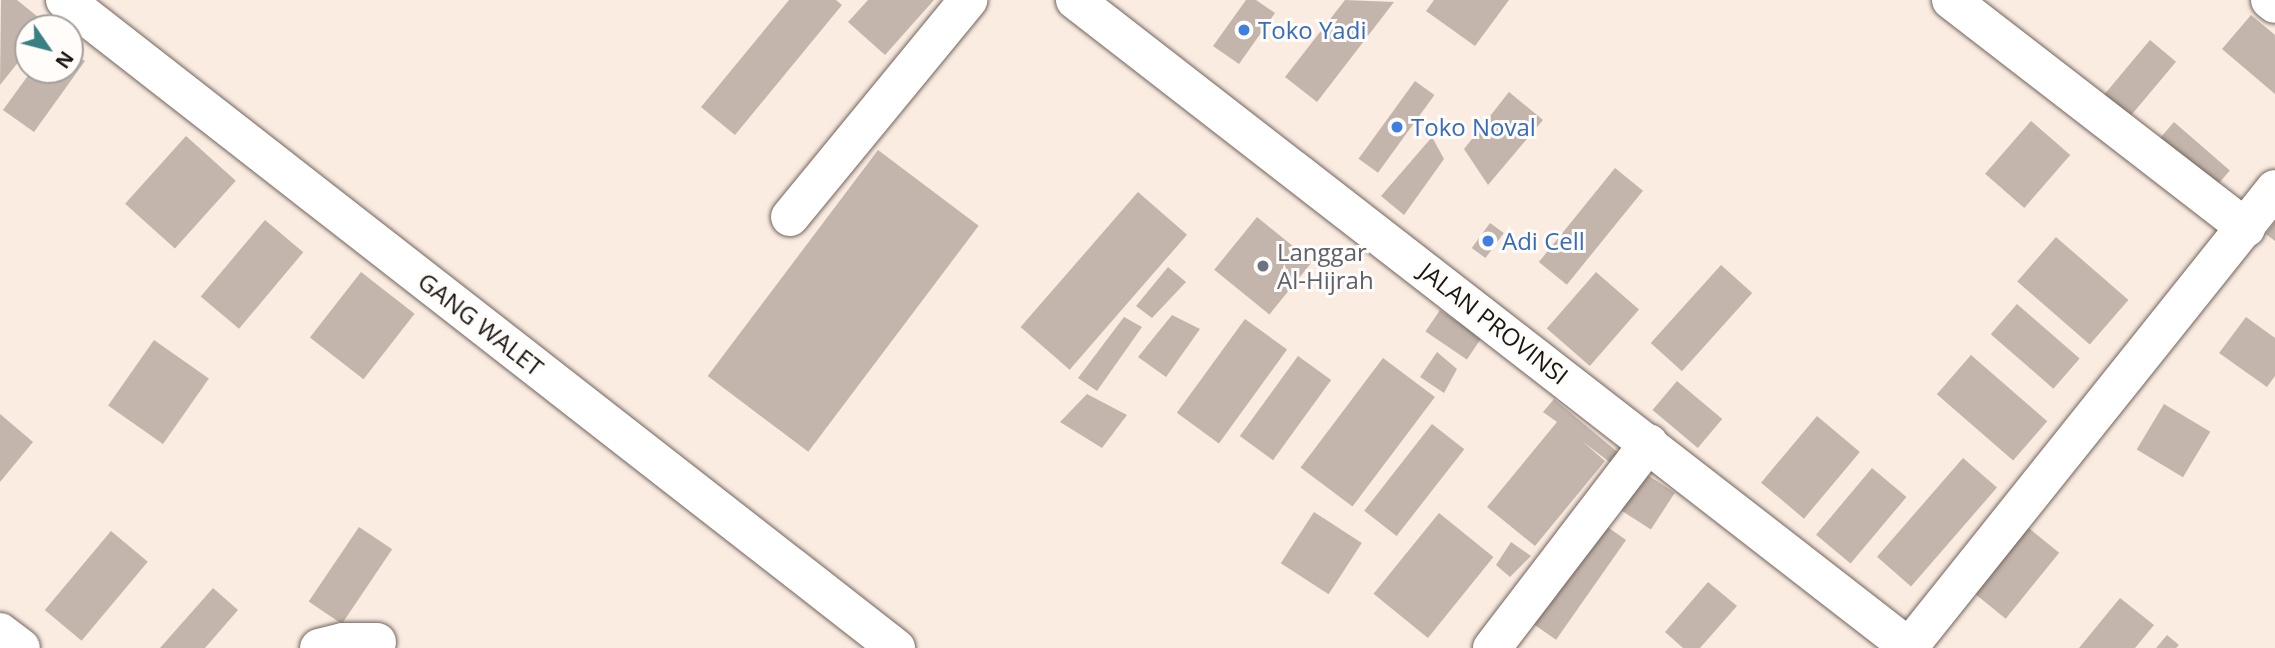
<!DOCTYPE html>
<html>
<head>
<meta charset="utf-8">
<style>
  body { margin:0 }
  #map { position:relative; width:2275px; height:648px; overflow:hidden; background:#fbece2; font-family:"Open Sans",sans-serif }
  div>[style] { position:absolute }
  .building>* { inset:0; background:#c3b5ab; transform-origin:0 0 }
  .roads { filter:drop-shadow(0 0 2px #71645b) drop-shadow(0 0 2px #71645b) }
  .street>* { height:38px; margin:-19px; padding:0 19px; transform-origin:19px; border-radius:19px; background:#fff }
  .secondary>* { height:38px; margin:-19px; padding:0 19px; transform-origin:19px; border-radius:19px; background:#fff }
  .dots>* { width:19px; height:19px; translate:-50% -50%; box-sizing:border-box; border:4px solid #fffcfa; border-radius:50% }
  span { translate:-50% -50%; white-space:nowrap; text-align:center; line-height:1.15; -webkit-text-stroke:6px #fffcfa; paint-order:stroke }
  .shop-label { font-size:24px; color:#366cbe }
  .left { translate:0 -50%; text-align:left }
  .worship-label { font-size:24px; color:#5b616d }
  .street-label { font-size:24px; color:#1b1612 }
  .north { position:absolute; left:14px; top:14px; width:70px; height:70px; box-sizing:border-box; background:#fffcfa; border:2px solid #a4a09d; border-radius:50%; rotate:125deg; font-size:19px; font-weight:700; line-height:28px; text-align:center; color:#1b1612 }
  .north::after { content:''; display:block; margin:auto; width:24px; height:32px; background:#388183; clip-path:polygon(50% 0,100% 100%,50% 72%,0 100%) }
</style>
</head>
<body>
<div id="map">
  <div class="building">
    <i style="clip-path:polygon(1px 0,17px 0,48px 25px,28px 28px,28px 50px,0 85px)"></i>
    <i style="clip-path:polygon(789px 0,836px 0,842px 5px,735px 135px,701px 107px)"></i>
    <i style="clip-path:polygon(868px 0,934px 0,885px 55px,848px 22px)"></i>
    <i style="clip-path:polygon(1246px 0,1256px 0,1275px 13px,1239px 64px,1213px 46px)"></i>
    <i style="clip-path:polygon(1345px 0,1394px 2px,1317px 102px,1285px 77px)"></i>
    <i style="clip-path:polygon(1434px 0,1509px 0,1475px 46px,1426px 11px)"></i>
    <i style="clip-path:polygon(2251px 15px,2275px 35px,2275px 94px,2222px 49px)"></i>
    <i style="left:2150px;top:40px;width:34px;height:76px;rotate:40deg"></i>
    <i style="clip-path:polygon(70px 51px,85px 61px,34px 132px,3px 110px,32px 70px,70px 70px)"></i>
    <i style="left:1415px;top:81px;width:24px;height:96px;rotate:36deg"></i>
    <i style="clip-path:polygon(1509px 92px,1543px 120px,1488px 185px,1464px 149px)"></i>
    <i style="left:2031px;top:121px;width:52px;height:70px;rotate:41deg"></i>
    <i style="left:2174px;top:122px;width:74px;height:30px;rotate:41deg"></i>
    <i style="left:186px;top:136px;width:67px;height:91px;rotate:42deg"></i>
    <i style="clip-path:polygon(1432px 137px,1444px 159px,1404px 215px,1381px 196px)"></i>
    <i style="left:878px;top:150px;width:126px;height:283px;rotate:37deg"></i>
    <i style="left:1615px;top:168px;width:36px;height:121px;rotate:39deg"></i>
    <i style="left:1138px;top:192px;width:65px;height:179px;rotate:41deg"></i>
    <i style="left:1257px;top:217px;width:71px;height:68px;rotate:39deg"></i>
    <i style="left:265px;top:220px;width:50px;height:100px;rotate:40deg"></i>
    <i style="clip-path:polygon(2275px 222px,2275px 241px,2266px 234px)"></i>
    <i style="left:1490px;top:223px;width:17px;height:31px;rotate:36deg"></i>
    <i style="left:2056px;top:237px;width:96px;height:59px;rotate:41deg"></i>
    <i style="left:1721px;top:265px;width:42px;height:105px;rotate:42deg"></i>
    <i style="clip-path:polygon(1168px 267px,1186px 282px,1152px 318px,1136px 306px)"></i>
    <i style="left:361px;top:272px;width:68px;height:83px;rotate:38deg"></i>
    <i style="left:1596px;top:272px;width:57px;height:75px;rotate:41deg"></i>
    <i style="left:2017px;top:304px;width:83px;height:40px;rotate:41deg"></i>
    <i style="left:1440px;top:310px;width:50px;height:26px;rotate:34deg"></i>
    <i style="clip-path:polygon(1172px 315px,1200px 329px,1166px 377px,1138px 357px)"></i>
    <i style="clip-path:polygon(1124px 317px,1142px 327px,1097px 391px,1078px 378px)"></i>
    <i style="clip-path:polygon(2246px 317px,2275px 338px,2275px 376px,2267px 387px,2219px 353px)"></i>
    <i style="left:1245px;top:319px;width:52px;height:116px;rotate:36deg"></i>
    <i style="left:154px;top:340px;width:67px;height:80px;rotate:35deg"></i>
    <i style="clip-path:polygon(1437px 352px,1457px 369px,1444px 393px,1420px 377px)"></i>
    <i style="left:1971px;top:355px;width:101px;height:52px;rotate:41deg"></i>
    <i style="left:1298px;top:356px;width:41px;height:99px;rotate:36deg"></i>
    <i style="left:1383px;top:358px;width:65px;height:137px;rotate:37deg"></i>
    <i style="left:1677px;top:381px;width:59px;height:38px;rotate:40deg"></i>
    <i style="clip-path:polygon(1087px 394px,1127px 415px,1102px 448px,1060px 422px)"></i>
    <i style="clip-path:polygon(1554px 399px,1621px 455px,1616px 467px,1582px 441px,1605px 461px,1535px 546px,1487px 507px,1557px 422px,1543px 412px)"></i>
    <i style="left:2164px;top:404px;width:54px;height:53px;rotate:31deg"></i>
    <i style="clip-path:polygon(0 414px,33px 442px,0 482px)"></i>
    <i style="left:1817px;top:416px;width:56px;height:87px;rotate:40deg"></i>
    <i style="left:1432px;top:424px;width:41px;height:110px;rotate:38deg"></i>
    <i style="left:1963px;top:458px;width:45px;height:131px;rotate:41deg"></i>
    <i style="left:1872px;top:468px;width:45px;height:87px;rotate:40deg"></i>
    <i style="left:1643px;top:472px;width:38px;height:44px;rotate:33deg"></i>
    <i style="left:1314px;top:512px;width:57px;height:61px;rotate:33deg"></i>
    <i style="left:1439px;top:513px;width:70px;height:104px;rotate:39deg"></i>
    <i style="left:1599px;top:521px;width:33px;height:122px;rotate:35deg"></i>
    <i style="left:2025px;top:525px;width:44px;height:85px;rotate:39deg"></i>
    <i style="left:359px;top:527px;width:40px;height:90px;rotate:34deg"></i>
    <i style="left:111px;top:531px;width:48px;height:103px;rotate:40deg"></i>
    <i style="clip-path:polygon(1511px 542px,1531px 556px,1510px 577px,1496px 565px)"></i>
    <i style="clip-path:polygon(1708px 582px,1737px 606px,1700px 648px,1683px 648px,1665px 632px)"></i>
    <i style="clip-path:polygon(213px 588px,238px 610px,205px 648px,160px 648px)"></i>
    <i style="clip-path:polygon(2120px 598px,2154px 625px,2135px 648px,2079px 648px)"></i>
    <i style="clip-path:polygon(2167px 635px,2179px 645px,2176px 648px,2156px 648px)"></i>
  </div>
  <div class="roads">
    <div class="street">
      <i style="left:65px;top:0;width:1054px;rotate:37.95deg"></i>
      <i style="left:1951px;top:0;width:373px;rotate:37.7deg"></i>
      <i style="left:2270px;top:0;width:6px;rotate:39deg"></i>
      <i style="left:790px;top:217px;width:281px;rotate:-50.6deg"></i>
      <i style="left:0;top:632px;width:26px;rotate:37deg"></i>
      <i style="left:1909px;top:647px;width:586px;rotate:-51.37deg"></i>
      <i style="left:319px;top:648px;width:25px;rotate:-14deg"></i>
      <i style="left:343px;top:642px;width:34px"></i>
      <i style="left:1492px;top:648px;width:258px;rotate:-52.6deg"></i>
    </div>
    <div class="secondary">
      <i style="left:1075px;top:0;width:1057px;rotate:37.81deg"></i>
    </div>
  </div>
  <div class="dots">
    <i style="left:1244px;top:30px;background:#3f7fe0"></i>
    <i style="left:1397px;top:127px;background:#3f7fe0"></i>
    <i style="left:1488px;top:241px;background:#3f7fe0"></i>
    <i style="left:1263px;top:266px;background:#6b7280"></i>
  </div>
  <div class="shop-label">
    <span class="left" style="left:1258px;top:30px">Toko Yadi</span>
    <span class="left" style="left:1411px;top:127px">Toko Noval</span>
    <span class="left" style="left:1502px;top:241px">Adi Cell</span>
  </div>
  <div class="worship-label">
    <span class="left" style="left:1277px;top:266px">Langgar<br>Al-Hijrah</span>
  </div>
  <div class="street-label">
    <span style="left:1494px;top:323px;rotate:38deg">JALAN PROVINSI</span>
    <span style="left:481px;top:324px;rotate:38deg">GANG WALET</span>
  </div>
  <div class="north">N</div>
</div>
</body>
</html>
